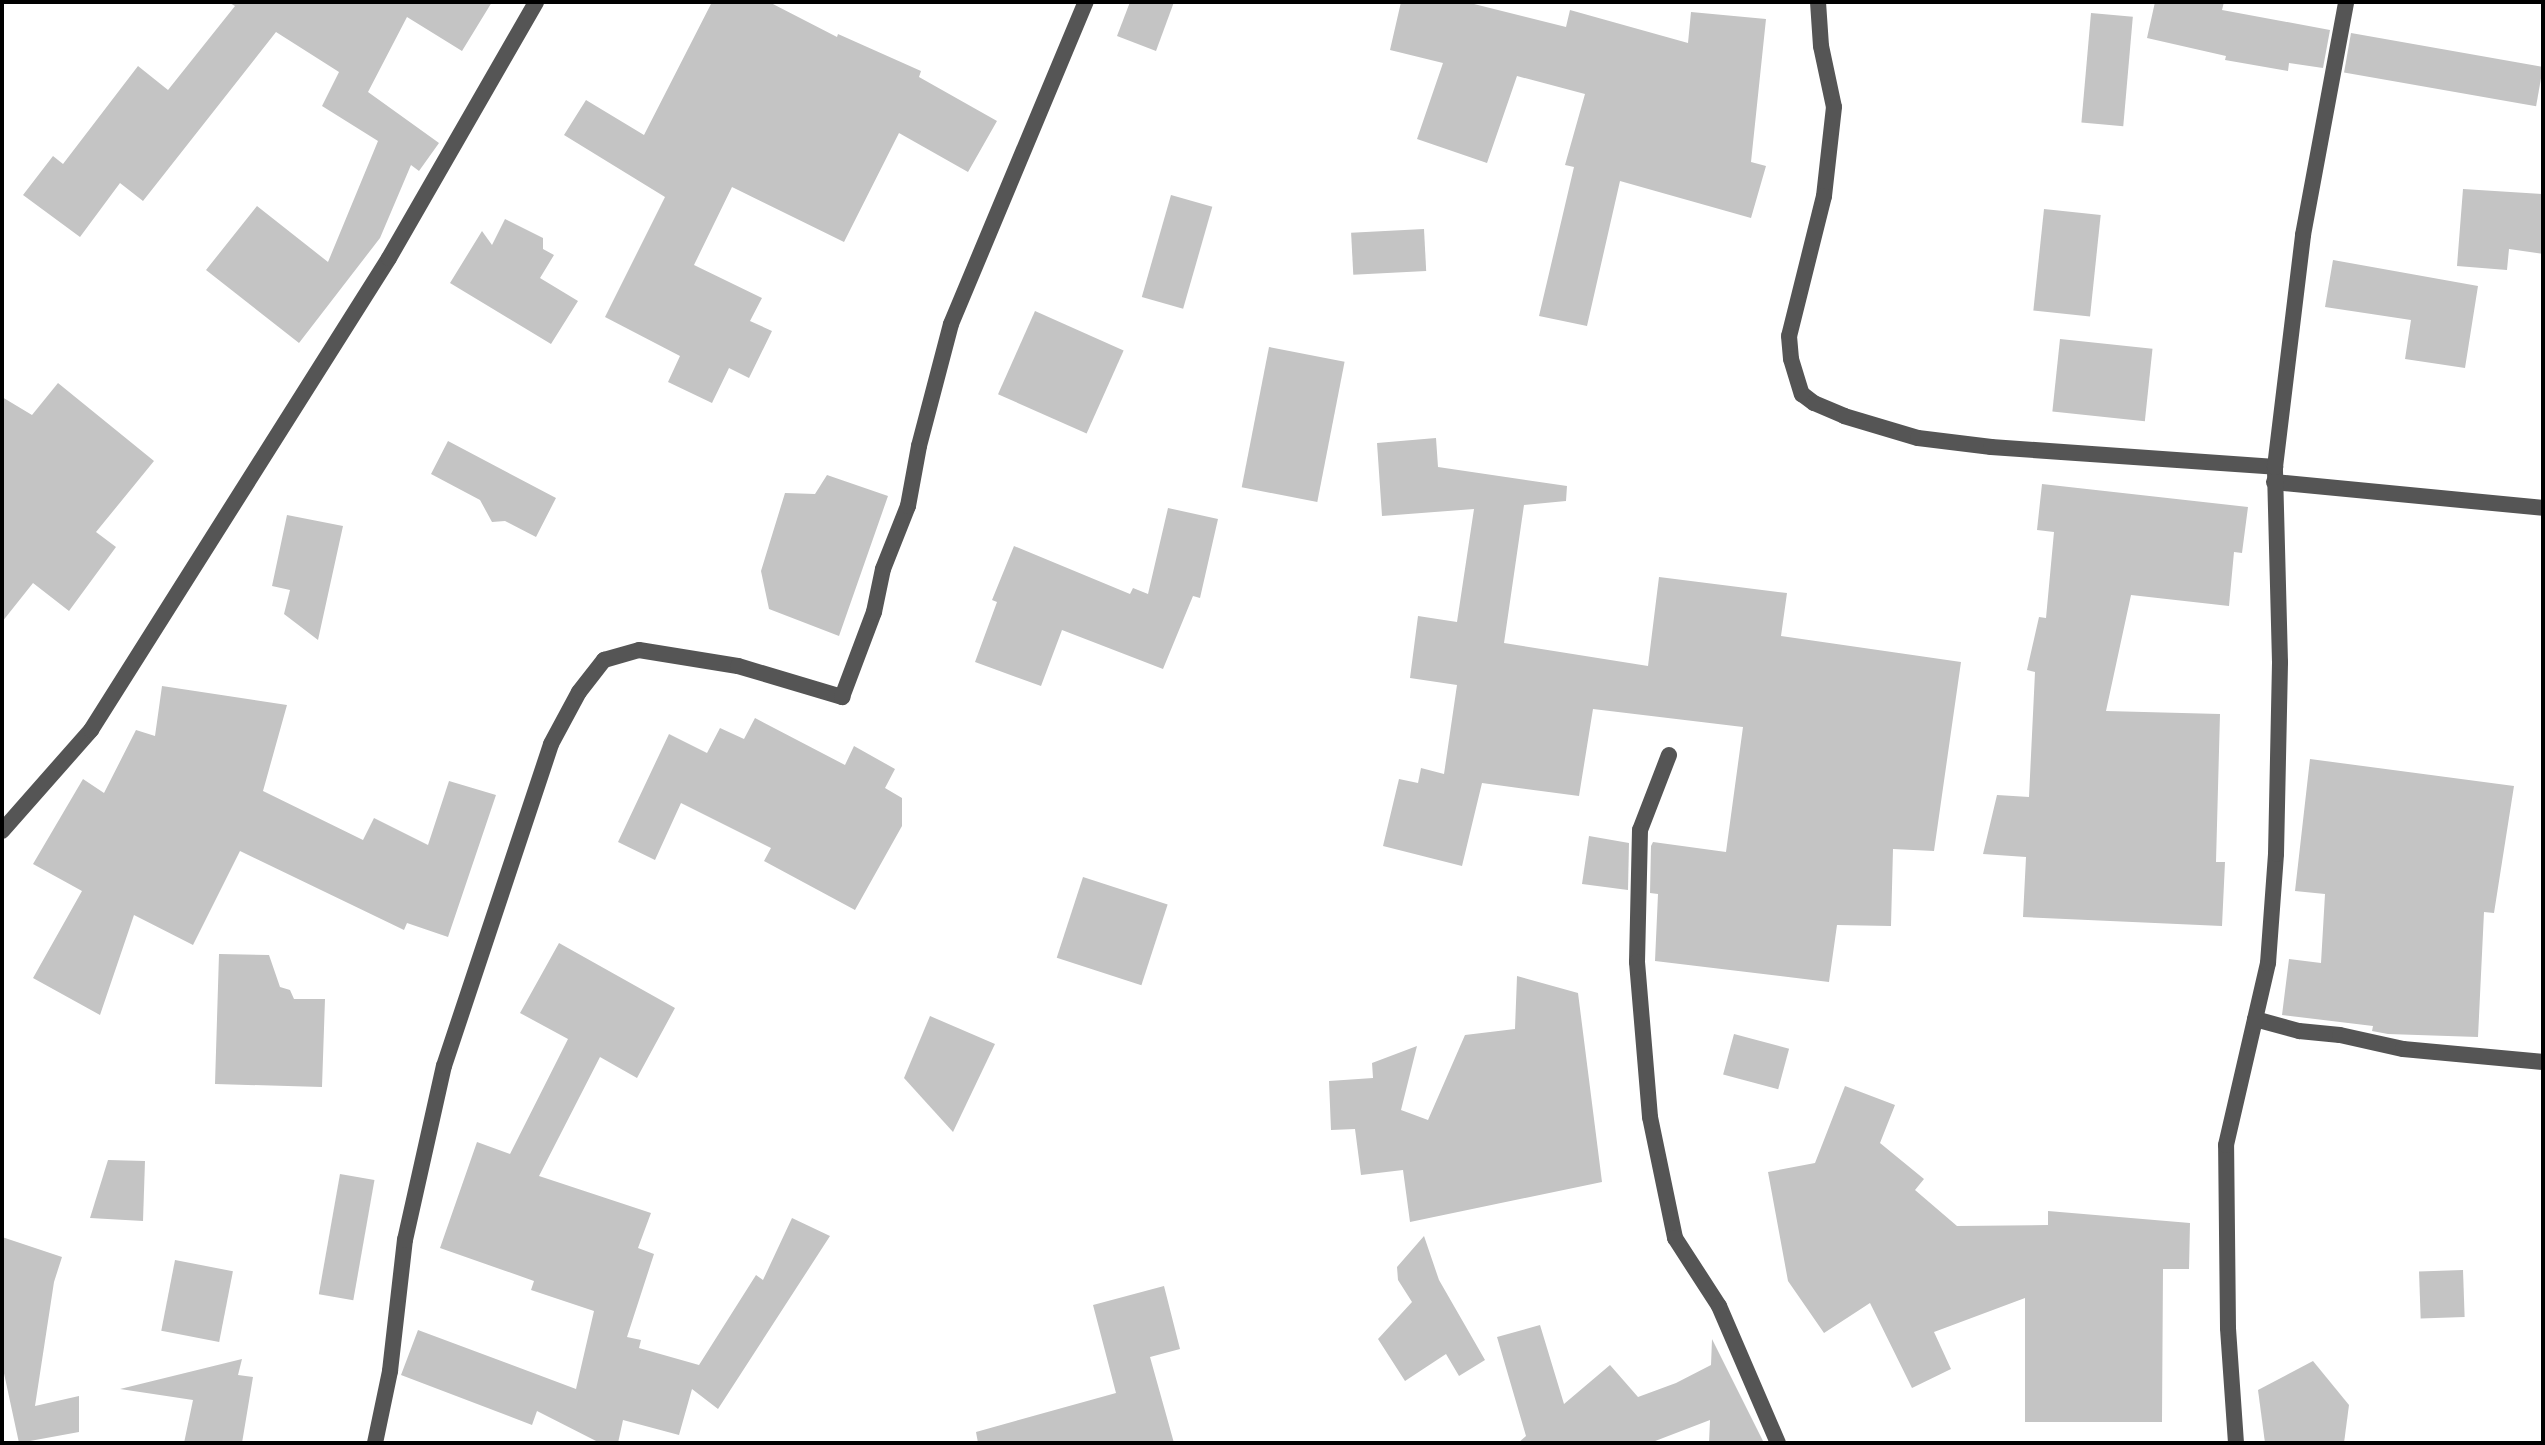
<!DOCTYPE html>
<html>
<head>
<meta charset="utf-8">
<style>
  body { margin:0 }
  #map { position:relative; width:2545px; height:1445px; overflow:hidden; background:#fff; font-family:"IBM Plex Sans",sans-serif }
  div>[style] { position:absolute }
  .building>* { inset:0; background:#c4c4c4; transform-origin:0 0 }
  .street>* { height:16px; margin:-8px; padding:0 8px; transform-origin:8px; border-radius:8px; background:#555 }
  span { translate:-50% -50%; white-space:nowrap; text-align:center; line-height:1.15; -webkit-text-stroke:6px #fff; paint-order:stroke }
  .frame { position:absolute; inset:0; border:4px solid #000; pointer-events:none }
</style>
</head>
<body>
<div id="map">
  <div class="building">
    <i style="clip-path:polygon(228px 2px,492px 2px,462px 51px,407px 17px,368px 92px,439px 143px,419px 171px,411px 165px,380px 238px,299px 343px,206px 270px,257px 206px,328px 262px,378px 141px,322px 106px,339px 72px,276px 32px,143px 201px,120px 183px,80px 237px,23px 195px,53px 156px,63px 164px,138px 66px,168px 90px,235px 6px)"></i>
    <i style="clip-path:polygon(712px 2px,769px 2px,837px 37px,838px 34px,921px 71px,919px 77px,997px 121px,968px 172px,899px 133px,844px 242px,732px 187px,694px 265px,762px 298px,750px 321px,772px 331px,749px 378px,729px 368px,712px 403px,668px 382px,680px 356px,605px 317px,665px 197px,564px 135px,586px 100px,644px 135px)"></i>
    <i style="clip-path:polygon(1130px 2px,1174px 2px,1156px 51px,1117px 36px)"></i>
    <i style="clip-path:polygon(1401px 2px,1466px 2px,1566px 27px,1570px 10px,1688px 43px,1691px 12px,1766px 19px,1751px 162px,1766px 166px,1751px 218px,1620px 181px,1587px 326px,1539px 316px,1574px 167px,1565px 165px,1585px 94px,1517px 76px,1487px 163px,1417px 139px,1443px 63px,1390px 50px)"></i>
    <i style="clip-path:polygon(2155px 2px,2224px 2px,2222px 10px,2330px 30px,2323px 68px,2289px 63px,2288px 71px,2225px 60px,2226px 56px,2147px 38px)"></i>
    <i style="left:2091px;top:13px;width:42px;height:110px;rotate:5deg"></i>
    <i style="left:2351px;top:33px;width:195px;height:40px;rotate:10deg"></i>
    <i style="clip-path:polygon(2463px 189px,2543px 194px,2543px 254px,2509px 249px,2507px 270px,2457px 266px)"></i>
    <i style="left:1171px;top:195px;width:43px;height:106px;rotate:16deg"></i>
    <i style="left:2044px;top:209px;width:57px;height:102px;rotate:6deg"></i>
    <i style="clip-path:polygon(505px 219px,543px 238px,543px 249px,554px 255px,540px 278px,578px 301px,551px 344px,450px 283px,482px 231px,492px 245px)"></i>
    <i style="left:1424px;top:229px;width:42px;height:73px;rotate:87deg"></i>
    <i style="clip-path:polygon(2333px 260px,2478px 286px,2465px 368px,2405px 359px,2411px 320px,2325px 307px)"></i>
    <i style="left:1035px;top:311px;width:97px;height:91px;rotate:24deg"></i>
    <i style="left:2060px;top:339px;width:93px;height:73px;rotate:6deg"></i>
    <i style="left:1269px;top:347px;width:77px;height:143px;rotate:11deg"></i>
    <i style="clip-path:polygon(58px 383px,154px 461px,96px 532px,116px 547px,69px 611px,33px 583px,2px 622px,2px 397px,32px 415px)"></i>
    <i style="clip-path:polygon(1436px 438px,1438px 467px,1567px 486px,1566px 501px,1524px 505px,1504px 643px,1648px 666px,1659px 577px,1787px 593px,1781px 636px,1961px 662px,1934px 851px,1893px 849px,1891px 926px,1837px 925px,1829px 982px,1655px 961px,1658px 894px,1650px 893px,1651px 846px,1653px 842px,1726px 852px,1743px 727px,1593px 709px,1579px 796px,1482px 783px,1462px 866px,1383px 846px,1399px 779px,1418px 783px,1421px 768px,1444px 774px,1457px 685px,1410px 678px,1418px 616px,1457px 622px,1474px 509px,1382px 516px,1377px 443px)"></i>
    <i style="clip-path:polygon(448px 441px,556px 498px,536px 537px,505px 521px,492px 522px,480px 500px,431px 474px)"></i>
    <i style="clip-path:polygon(827px 475px,888px 496px,839px 636px,769px 609px,761px 571px,785px 493px,815px 494px)"></i>
    <i style="clip-path:polygon(2042px 484px,2248px 507px,2242px 553px,2234px 552px,2229px 606px,2131px 595px,2106px 711px,2220px 714px,2216px 862px,2225px 862px,2222px 926px,2023px 917px,2026px 857px,1983px 854px,1997px 795px,2029px 797px,2035px 672px,2027px 670px,2039px 617px,2046px 618px,2054px 532px,2037px 530px)"></i>
    <i style="clip-path:polygon(1168px 508px,1218px 519px,1200px 598px,1193px 596px,1163px 669px,1062px 630px,1041px 686px,975px 662px,997px 602px,992px 600px,1014px 546px,1130px 594px,1133px 588px,1148px 594px)"></i>
    <i style="clip-path:polygon(287px 515px,343px 526px,318px 640px,284px 614px,290px 590px,272px 586px)"></i>
    <i style="clip-path:polygon(162px 686px,287px 705px,263px 791px,363px 840px,374px 818px,428px 845px,449px 781px,496px 795px,448px 937px,407px 923px,404px 930px,240px 851px,193px 945px,134px 915px,100px 1015px,33px 978px,82px 891px,33px 864px,83px 779px,104px 793px,136px 730px,155px 736px)"></i>
    <i style="clip-path:polygon(755px 718px,845px 765px,854px 746px,895px 769px,885px 788px,902px 798px,902px 826px,855px 910px,764px 861px,771px 848px,681px 803px,655px 860px,618px 842px,669px 734px,707px 753px,720px 728px,744px 739px)"></i>
    <i style="clip-path:polygon(2310px 759px,2514px 786px,2494px 913px,2484px 912px,2478px 1037px,2388px 1034px,2372px 1031px,2373px 1026px,2282px 1015px,2289px 959px,2321px 963px,2325px 894px,2295px 891px)"></i>
    <i style="clip-path:polygon(1589px 836px,1629px 843px,1628px 890px,1582px 884px)"></i>
    <i style="left:1083px;top:877px;width:89px;height:85px;rotate:18deg"></i>
    <i style="clip-path:polygon(559px 943px,675px 1008px,637px 1078px,600px 1057px,539px 1176px,651px 1213px,638px 1248px,654px 1254px,627px 1337px,641px 1340px,639px 1348px,699px 1365px,756px 1275px,763px 1280px,792px 1218px,830px 1236px,718px 1409px,692px 1389px,679px 1435px,623px 1420px,618px 1443px,600px 1443px,537px 1411px,532px 1425px,401px 1375px,418px 1330px,576px 1389px,594px 1311px,531px 1290px,534px 1281px,440px 1248px,477px 1142px,510px 1154px,568px 1039px,520px 1013px)"></i>
    <i style="clip-path:polygon(219px 954px,269px 955px,280px 987px,290px 990px,294px 999px,325px 999px,322px 1087px,215px 1084px)"></i>
    <i style="clip-path:polygon(1517px 976px,1578px 993px,1602px 1182px,1410px 1222px,1403px 1170px,1361px 1175px,1355px 1129px,1331px 1130px,1329px 1081px,1373px 1078px,1372px 1063px,1417px 1046px,1401px 1110px,1428px 1120px,1465px 1035px,1515px 1029px)"></i>
    <i style="clip-path:polygon(930px 1016px,995px 1044px,953px 1132px,904px 1078px)"></i>
    <i style="left:1734px;top:1034px;width:57px;height:42px;rotate:15deg"></i>
    <i style="clip-path:polygon(1845px 1086px,1895px 1105px,1880px 1143px,1924px 1179px,1915px 1190px,1957px 1226px,2048px 1225px,2048px 1211px,2190px 1223px,2189px 1269px,2163px 1269px,2162px 1422px,2025px 1422px,2025px 1298px,1934px 1332px,1951px 1369px,1912px 1388px,1870px 1303px,1824px 1333px,1788px 1281px,1768px 1172px,1815px 1163px)"></i>
    <i style="clip-path:polygon(108px 1160px,145px 1161px,143px 1221px,90px 1218px)"></i>
    <i style="left:340px;top:1174px;width:35px;height:122px;rotate:10deg"></i>
    <i style="clip-path:polygon(1424px 1236px,1439px 1280px,1485px 1360px,1459px 1376px,1446px 1354px,1405px 1381px,1378px 1339px,1412px 1302px,1398px 1280px,1397px 1267px)"></i>
    <i style="clip-path:polygon(2px 1237px,62px 1257px,54px 1282px,35px 1406px,79px 1396px,79px 1432px,19px 1443px,2px 1364px)"></i>
    <i style="left:175px;top:1260px;width:59px;height:72px;rotate:11deg"></i>
    <i style="left:2463px;top:1270px;width:47px;height:44px;rotate:88deg"></i>
    <i style="clip-path:polygon(1164px 1286px,1180px 1349px,1150px 1357px,1174px 1443px,978px 1443px,976px 1432px,1116px 1393px,1093px 1305px)"></i>
    <i style="clip-path:polygon(1540px 1325px,1564px 1404px,1610px 1365px,1638px 1397px,1676px 1383px,1711px 1365px,1712px 1339px,1764px 1443px,1709px 1443px,1710px 1420px,1650px 1443px,1518px 1443px,1526px 1436px,1497px 1337px)"></i>
    <i style="clip-path:polygon(242px 1359px,238px 1375px,253px 1377px,242px 1443px,184px 1443px,193px 1400px,120px 1389px)"></i>
    <i style="clip-path:polygon(2313px 1361px,2349px 1405px,2344px 1443px,2265px 1443px,2258px 1390px)"></i>
  </div>
  <div class="street">
    <i style="left:1818px;top:2px;width:44px;rotate:86.1deg"></i>
    <i style="left:1821px;top:46px;width:62px;rotate:78deg"></i>
    <i style="left:1834px;top:107px;width:90px;rotate:96.4deg"></i>
    <i style="left:1824px;top:196px;width:144px;rotate:104deg"></i>
    <i style="left:1789px;top:336px;width:23px;rotate:85deg"></i>
    <i style="left:1791px;top:359px;width:37px;rotate:73deg"></i>
    <i style="left:1802px;top:394px;width:15px;rotate:37deg"></i>
    <i style="left:1814px;top:403px;width:33px;rotate:23deg"></i>
    <i style="left:1844px;top:416px;width:77px;rotate:16.6deg"></i>
    <i style="left:1918px;top:438px;width:74px;rotate:7deg"></i>
    <i style="left:1991px;top:447px;width:285px;rotate:4deg"></i>
    <i style="left:2274px;top:482px;width:270px;rotate:5.5deg"></i>
    <i style="left:1669px;top:755px;width:80px;rotate:111.1deg"></i>
    <i style="left:1640px;top:830px;width:132px;rotate:91.3deg"></i>
    <i style="left:1637px;top:962px;width:156px;rotate:85.2deg"></i>
    <i style="left:1650px;top:1117px;width:124px;rotate:78.3deg"></i>
    <i style="left:1675px;top:1238px;width:81px;rotate:57.1deg"></i>
    <i style="left:1719px;top:1306px;width:149px;rotate:66.7deg"></i>
    <i style="left:2px;top:831px;width:135px;rotate:-48.6deg"></i>
    <i style="left:91px;top:730px;width:558px;rotate:-57.73deg"></i>
    <i style="left:389px;top:258px;width:295px;rotate:-60.1deg"></i>
    <i style="left:2255px;top:1019px;width:46px;rotate:15.3deg"></i>
    <i style="left:2299px;top:1031px;width:41px;rotate:5.6deg"></i>
    <i style="left:2340px;top:1035px;width:65px;rotate:12.5deg"></i>
    <i style="left:2403px;top:1049px;width:141px;rotate:5.3deg"></i>
    <i style="left:375px;top:1443px;width:74px;rotate:-78.2deg"></i>
    <i style="left:390px;top:1371px;width:132px;rotate:-83.5deg"></i>
    <i style="left:405px;top:1240px;width:178px;rotate:-77.4deg"></i>
    <i style="left:444px;top:1066px;width:339px;rotate:-71.6deg"></i>
    <i style="left:551px;top:744px;width:59px;rotate:-61.7deg"></i>
    <i style="left:579px;top:692px;width:41px;rotate:-52deg"></i>
    <i style="left:604px;top:660px;width:36px;rotate:-16deg"></i>
    <i style="left:639px;top:650px;width:100px;rotate:9.2deg"></i>
    <i style="left:738px;top:666px;width:109px;rotate:16.6deg"></i>
    <i style="left:842px;top:697px;width:91px;rotate:-69.4deg"></i>
    <i style="left:874px;top:612px;width:44px;rotate:-78.2deg"></i>
    <i style="left:883px;top:569px;width:68px;rotate:-68.4deg"></i>
    <i style="left:908px;top:506px;width:61px;rotate:-79.6deg"></i>
    <i style="left:919px;top:446px;width:126px;rotate:-75.3deg"></i>
    <i style="left:951px;top:324px;width:349px;rotate:-67.3deg"></i>
    <i style="left:2236px;top:1443px;width:115px;rotate:-94deg"></i>
    <i style="left:2228px;top:1328px;width:183px;rotate:-90.6deg"></i>
    <i style="left:2226px;top:1145px;width:187px;rotate:-77deg"></i>
    <i style="left:2268px;top:963px;width:109px;rotate:-85.8deg"></i>
    <i style="left:2276px;top:854px;width:192px;rotate:-88.8deg"></i>
    <i style="left:2280px;top:662px;width:195px;rotate:-91.5deg"></i>
    <i style="left:2275px;top:467px;width:234px;rotate:-83.1deg"></i>
    <i style="left:2303px;top:235px;width:237px;rotate:-79.5deg"></i>
  </div>
  <div class="frame"></div>
</div>
</body>
</html>
